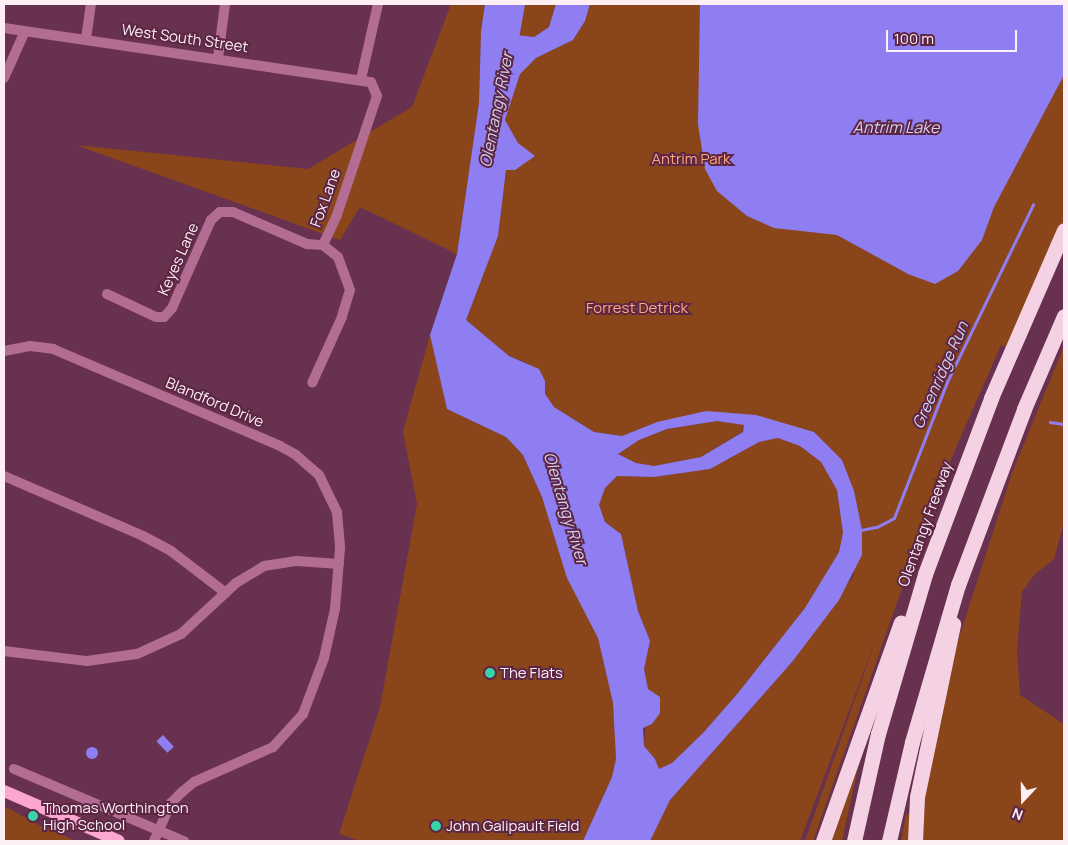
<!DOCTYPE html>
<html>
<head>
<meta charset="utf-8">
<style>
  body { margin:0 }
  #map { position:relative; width:1068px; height:845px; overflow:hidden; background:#68314f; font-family:Manrope,sans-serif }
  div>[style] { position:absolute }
  .green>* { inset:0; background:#8b451b }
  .water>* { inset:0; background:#8f7ef1; transform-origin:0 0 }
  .round { border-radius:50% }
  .stream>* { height:2.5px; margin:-1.25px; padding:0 1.25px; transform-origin:1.25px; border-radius:1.25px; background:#8f7ef1 }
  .river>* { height:16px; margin:-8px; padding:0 8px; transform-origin:8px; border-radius:8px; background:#8f7ef1 }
  .street>* { height:10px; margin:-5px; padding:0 5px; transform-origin:5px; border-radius:5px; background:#b46d92 }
  .primary>* { height:12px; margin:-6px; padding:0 6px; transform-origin:6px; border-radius:6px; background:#fca6d2 }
  .highway>* { height:15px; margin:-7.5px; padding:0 7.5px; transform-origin:7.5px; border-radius:7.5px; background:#f5d2e3 }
  .dots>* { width:14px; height:14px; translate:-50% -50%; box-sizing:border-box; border:2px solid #5c2644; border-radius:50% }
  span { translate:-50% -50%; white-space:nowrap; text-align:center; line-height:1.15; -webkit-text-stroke:4px #5c2644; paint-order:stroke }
  .street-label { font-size:15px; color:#fdeff5 }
  .park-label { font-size:15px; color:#fea87c }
  .poi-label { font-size:15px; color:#fdeff5 }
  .left { translate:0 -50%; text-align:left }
  .water-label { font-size:16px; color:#d3d2ee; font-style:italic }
  .frame { position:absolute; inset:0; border:5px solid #fdeff5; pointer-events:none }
  .north { position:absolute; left:998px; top:775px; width:50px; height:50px; -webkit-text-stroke:4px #5c2644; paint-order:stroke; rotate:201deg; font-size:14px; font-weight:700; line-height:20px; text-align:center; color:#fdeff5 }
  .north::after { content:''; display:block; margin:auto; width:18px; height:22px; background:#fdeff5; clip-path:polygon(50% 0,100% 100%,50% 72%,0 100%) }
  .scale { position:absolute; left:886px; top:30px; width:131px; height:22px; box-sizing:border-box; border:2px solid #fdeff5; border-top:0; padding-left:6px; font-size:15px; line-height:18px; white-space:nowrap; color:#fdeff5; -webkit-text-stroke:4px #5c2644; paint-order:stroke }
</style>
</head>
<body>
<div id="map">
  <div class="green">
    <i style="clip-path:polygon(451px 4px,485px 4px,481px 31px,479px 103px,457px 254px,360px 207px,340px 240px,76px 145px,308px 169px,412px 107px)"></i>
    <i style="clip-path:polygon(511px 4px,556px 4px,549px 27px,534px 37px,517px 35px,507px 19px)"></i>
    <i style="clip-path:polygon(590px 4px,1064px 4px,1064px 230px,1012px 350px,1001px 345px,934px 498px,813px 841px,805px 841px,879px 631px,800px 841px,650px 841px,670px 800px,792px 662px,854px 575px,842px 460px,756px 415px,657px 422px,622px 436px,594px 432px,554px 407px,545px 394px,545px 381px,525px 362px,509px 356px,466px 320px,498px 236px,506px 170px,518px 143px,505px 120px,520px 73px,536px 58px,573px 40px,585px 21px)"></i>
    <i style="clip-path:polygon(430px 335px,447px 409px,506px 437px,523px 455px,542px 497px,560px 555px,598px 638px,613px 703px,616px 759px,612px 777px,583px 841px,360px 841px,339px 834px,380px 707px,417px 504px,403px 431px)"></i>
    <i style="clip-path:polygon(1064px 346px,1064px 522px,1054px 559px,1034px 575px,1022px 592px,1017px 650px,1020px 695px,1064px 724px,1064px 841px,920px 841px,930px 753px,958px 641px,1012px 473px)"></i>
    <i style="clip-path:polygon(717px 421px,745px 425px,742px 432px,701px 457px,654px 466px,636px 463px,618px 454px,639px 440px,668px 429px)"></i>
    <i style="clip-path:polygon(778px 438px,800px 446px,821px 462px,837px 490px,843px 533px,839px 552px,805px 608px,738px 693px,703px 733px,672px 763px,659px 770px,655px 759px,644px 746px,648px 690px,644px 669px,650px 641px,638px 611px,621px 534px,605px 522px,599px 505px,605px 488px,617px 476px,654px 477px,709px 469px,759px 442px)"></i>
    <i style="clip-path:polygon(853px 767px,858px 768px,842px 841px,828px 841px)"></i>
    <i style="clip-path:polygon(4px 806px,39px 825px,76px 841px,4px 841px)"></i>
    <i style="clip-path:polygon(906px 814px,911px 815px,909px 841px,901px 841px)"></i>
  </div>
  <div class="water">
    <i style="clip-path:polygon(evenodd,485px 4px,511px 4px,507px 19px,517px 35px,534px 37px,549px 27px,556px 4px,590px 4px,585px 21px,573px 40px,536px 58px,520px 74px,505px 120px,518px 143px,535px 156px,515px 170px,506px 170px,498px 236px,466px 320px,509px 356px,539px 369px,545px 381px,545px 394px,554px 407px,594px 432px,622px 436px,657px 422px,706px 411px,756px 415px,814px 432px,842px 460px,854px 491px,862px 530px,862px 555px,839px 600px,792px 662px,670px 800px,650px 841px,583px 841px,612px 777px,616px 759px,613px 703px,598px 638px,567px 578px,542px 497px,523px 455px,506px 437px,447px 409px,430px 335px,457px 254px,479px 103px,481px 31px,485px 4px,717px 421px,744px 425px,743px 432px,701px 457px,654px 466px,636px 463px,618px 454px,639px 440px,667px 429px,717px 421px,485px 4px,778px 438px,800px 446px,821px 462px,837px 490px,843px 533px,839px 552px,805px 608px,738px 693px,703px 733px,672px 763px,659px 769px,655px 759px,644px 746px,643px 728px,652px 724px,660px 713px,660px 697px,648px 689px,644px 669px,650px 641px,638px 611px,621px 534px,605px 522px,599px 505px,605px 488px,617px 476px,654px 477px,710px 469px,759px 442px,778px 438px)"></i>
    <i style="clip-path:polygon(700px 4px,1064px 4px,1064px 75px,994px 207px,982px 240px,958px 271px,935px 284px,908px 274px,837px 235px,774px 228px,747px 216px,717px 191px,705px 169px,698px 124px)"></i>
    <i style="left:163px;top:735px;width:16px;height:9px;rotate:47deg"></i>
    <i class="round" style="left:86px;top:747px;width:12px;height:12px"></i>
  </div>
  <div class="stream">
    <i style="left:1050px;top:422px;width:14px;rotate:8deg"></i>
    <i style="left:861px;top:530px;width:16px;rotate:-11deg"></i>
    <i style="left:877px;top:527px;width:19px;rotate:-28deg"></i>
    <i style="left:894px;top:518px;width:146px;rotate:-68.7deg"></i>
    <i style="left:947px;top:382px;width:197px;rotate:-64.1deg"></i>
  </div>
  <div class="river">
    <i style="left:509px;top:49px;width:46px;rotate:-79.9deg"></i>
  </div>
  <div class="street">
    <i style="left:4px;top:28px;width:371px;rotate:8.4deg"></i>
    <i style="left:371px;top:82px;width:15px;rotate:67deg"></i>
    <i style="left:377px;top:96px;width:126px;rotate:108.6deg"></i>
    <i style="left:337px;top:215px;width:33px;rotate:115deg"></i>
    <i style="left:86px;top:39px;width:35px;rotate:-82deg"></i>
    <i style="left:218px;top:58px;width:54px;rotate:-82.6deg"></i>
    <i style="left:4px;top:78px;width:51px;rotate:-65.9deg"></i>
    <i style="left:361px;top:79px;width:77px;rotate:-77.2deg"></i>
    <i style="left:107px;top:294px;width:54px;rotate:25.1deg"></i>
    <i style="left:156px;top:317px;width:8px"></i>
    <i style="left:164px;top:317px;width:12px;rotate:-48deg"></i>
    <i style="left:172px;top:308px;width:96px;rotate:-66.1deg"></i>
    <i style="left:211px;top:220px;width:12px;rotate:-42deg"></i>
    <i style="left:220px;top:212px;width:13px"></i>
    <i style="left:233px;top:212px;width:81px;rotate:23.4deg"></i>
    <i style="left:307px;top:244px;width:16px;rotate:4deg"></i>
    <i style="left:323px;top:245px;width:19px;rotate:39deg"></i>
    <i style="left:338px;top:257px;width:35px;rotate:70deg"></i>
    <i style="left:350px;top:290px;width:28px;rotate:107deg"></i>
    <i style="left:342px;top:317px;width:72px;rotate:114.4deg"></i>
    <i style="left:4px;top:351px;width:26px;rotate:-11deg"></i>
    <i style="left:30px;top:346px;width:23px;rotate:7deg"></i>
    <i style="left:53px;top:349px;width:247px;rotate:23.1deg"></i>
    <i style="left:280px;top:446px;width:18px;rotate:29deg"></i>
    <i style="left:296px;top:455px;width:30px;rotate:41deg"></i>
    <i style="left:319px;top:475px;width:41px;rotate:64.1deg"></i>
    <i style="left:337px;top:512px;width:36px;rotate:85deg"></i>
    <i style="left:340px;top:548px;width:61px;rotate:94.7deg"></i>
    <i style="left:335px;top:609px;width:50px;rotate:102.7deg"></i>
    <i style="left:324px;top:658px;width:60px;rotate:110.6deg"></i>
    <i style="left:303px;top:714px;width:45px;rotate:132.3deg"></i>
    <i style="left:273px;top:747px;width:86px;rotate:156.1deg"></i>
    <i style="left:194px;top:782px;width:16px;rotate:140deg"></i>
    <i style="left:182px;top:792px;width:16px;rotate:135deg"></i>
    <i style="left:171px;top:803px;width:42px;rotate:114.1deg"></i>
    <i style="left:4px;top:476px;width:151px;rotate:23.3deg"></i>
    <i style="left:143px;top:536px;width:32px;rotate:28deg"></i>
    <i style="left:171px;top:551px;width:69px;rotate:37.4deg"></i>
    <i style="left:4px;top:651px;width:84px;rotate:6.9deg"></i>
    <i style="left:87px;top:661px;width:50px;rotate:-8deg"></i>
    <i style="left:137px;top:654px;width:48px;rotate:-24.4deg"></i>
    <i style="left:181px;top:634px;width:75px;rotate:-42.8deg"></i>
    <i style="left:236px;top:583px;width:33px;rotate:-31deg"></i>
    <i style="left:264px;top:566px;width:33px;rotate:-9deg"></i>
    <i style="left:297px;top:561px;width:42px;rotate:4.1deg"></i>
    <i style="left:14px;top:769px;width:185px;rotate:23deg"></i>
  </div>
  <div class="primary">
    <i style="left:4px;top:791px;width:125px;rotate:23.5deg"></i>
  </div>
  <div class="highway">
    <i style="left:823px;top:841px;width:232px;rotate:-70.4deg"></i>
    <i style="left:854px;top:841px;width:110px;rotate:-77.4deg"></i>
    <i style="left:878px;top:734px;width:167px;rotate:-73.6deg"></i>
    <i style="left:925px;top:574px;width:188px;rotate:-69.4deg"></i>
    <i style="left:991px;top:398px;width:183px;rotate:-66.5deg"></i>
    <i style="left:889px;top:841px;width:102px;rotate:-76.9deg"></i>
    <i style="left:912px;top:742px;width:164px;rotate:-73.7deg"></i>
    <i style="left:958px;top:585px;width:188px;rotate:-69.4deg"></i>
    <i style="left:1024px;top:409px;width:101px;rotate:-66.7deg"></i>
    <i style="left:915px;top:841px;width:44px;rotate:-87.4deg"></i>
    <i style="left:917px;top:797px;width:177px;rotate:-78.2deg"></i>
  </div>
  <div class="dots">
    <i style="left:490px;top:673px;background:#39d4a5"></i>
    <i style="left:33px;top:816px;background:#39d4a5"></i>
    <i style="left:436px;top:826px;background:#39d4a5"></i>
  </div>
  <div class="street-label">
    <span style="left:185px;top:38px;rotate:8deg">West South Street</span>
    <span style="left:325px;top:198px;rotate:-70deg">Fox Lane</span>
    <span style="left:178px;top:259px;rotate:-66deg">Keyes Lane</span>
    <span style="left:215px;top:402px;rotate:23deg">Blandford Drive</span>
    <span style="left:925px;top:524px;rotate:-70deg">Olentangy Freeway</span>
  </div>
  <div class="park-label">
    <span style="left:691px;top:159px">Antrim Park</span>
    <span style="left:637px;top:308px">Forrest Detrick</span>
  </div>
  <div class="poi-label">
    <span class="left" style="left:500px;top:673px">The Flats</span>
    <span class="left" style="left:43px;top:816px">Thomas Worthington<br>High School</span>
    <span class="left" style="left:446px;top:826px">John Galipault Field</span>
  </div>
  <div class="water-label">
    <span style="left:496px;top:110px;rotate:-79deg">Olentangy River</span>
    <span style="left:896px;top:127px">Antrim Lake</span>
    <span style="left:940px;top:375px;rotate:-66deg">Greenridge Run</span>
    <span style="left:566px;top:508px;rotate:73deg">Olentangy River</span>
  </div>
  <div class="frame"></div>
  <div class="north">N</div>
  <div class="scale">100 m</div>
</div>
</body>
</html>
